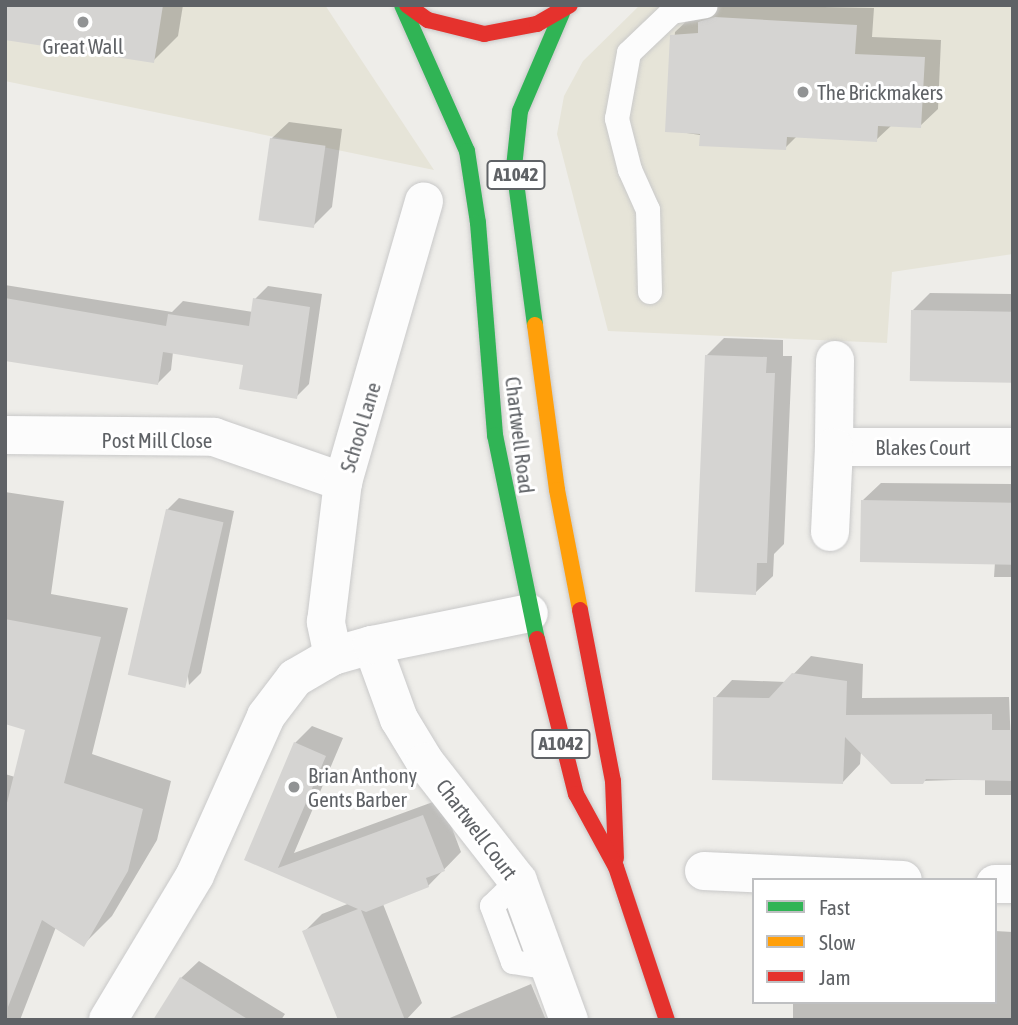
<!DOCTYPE html>
<html>
<head>
<meta charset="utf-8">
<style>
  body { margin:0 }
  #map { position:relative; width:1018px; height:1025px; overflow:hidden; background:#eeede9; font-family:"Asap Condensed",sans-serif }
  div>[style] { position:absolute }
  .commercial>* { inset:0; background:#e6e4d8 }
  .shadow>* { inset:0; background:#0003 }
  .building>* { inset:0; background:#d5d4d2; transform-origin:0 0 }
  .roads { filter:drop-shadow(0 0 2px #c9c9c9) drop-shadow(0 0 2px #c9c9c9) }
  .lane>* { height:24px; margin:-12px; padding:0 12px; transform-origin:12px; border-radius:12px; background:#fcfcfc }
  .street>* { height:38px; margin:-19px; padding:0 19px; transform-origin:19px; border-radius:19px; background:#fcfcfc }
  .fast>* { height:16px; margin:-8px; padding:0 8px; transform-origin:8px; border-radius:8px; background:#30b455 }
  .slow>* { height:16px; margin:-8px; padding:0 8px; transform-origin:8px; border-radius:8px; background:#ff9f0a }
  .jam>* { height:16px; margin:-8px; padding:0 8px; transform-origin:8px; border-radius:8px; background:#e5322d }
  .dots>* { width:19px; height:19px; translate:-50% -50%; box-sizing:border-box; border:4px solid #fff; border-radius:50% }
  span { translate:-50% -50%; white-space:nowrap; text-align:center; line-height:1.15; -webkit-text-stroke:6px #fff; paint-order:stroke }
  .shield-label span { padding:2px 5px; background:#fff; border:2px solid; border-radius:5px; -webkit-text-stroke-width:0 }
  .shield-label { font-size:19px; color:#5f6266; font-weight:700 }
  .poi-label { font-size:21px; color:#5f6266 }
  .left { translate:0 -50%; text-align:left }
  .street-label { font-size:21px; color:#5f6266 }
  .frame { position:absolute; inset:0; border:7px solid #5f6266; pointer-events:none }
  .legend { position:absolute; left:752px; top:878px; width:245px; height:126px; box-sizing:border-box; background:#fff; border:2px solid #bfc0c2; margin:0; padding:9px 12px; list-style:none; font-size:21px; color:#5f6266 }
  .legend li { display:flex; align-items:center; gap:14px; height:35px }
  .legend b { width:35px; border:2px solid #bfc0c2 }
</style>
</head>
<body>
<div id="map">
  <div class="commercial">
    <i style="clip-path:polygon(5px 5px,325px 5px,434px 170px,5px 81px)"></i>
    <i style="clip-path:polygon(640px 5px,1013px 5px,1013px 254px,892px 272px,887px 343px,608px 331px,557px 134px,564px 96px,583px 61px)"></i>
  </div>
  <div class="shadow">
    <i style="clip-path:polygon(5px 5px,183px 5px,178px 36px,153px 61px)"></i>
    <i style="clip-path:polygon(718px 5px,874px 8px,872px 37px,941px 40px,938px 109px,920px 126px,892px 125px,876px 140px,797px 136px,785px 148px,667px 130px,675px 32px,693px 15px,708px 15px)"></i>
    <i style="clip-path:polygon(289px 122px,342px 129px,332px 207px,314px 225px,271px 139px)"></i>
    <i style="clip-path:polygon(5px 285px,172px 312px,183px 301px,253px 312px,255px 299px,268px 286px,322px 294px,309px 384px,296px 397px,245px 363px,173px 352px,171px 370px,158px 383px,5px 360px)"></i>
    <i style="clip-path:polygon(930px 293px,1013px 294px,1013px 380px,913px 310px)"></i>
    <i style="clip-path:polygon(724px 338px,783px 340px,783px 356px,792px 356px,784px 544px,774px 554px,773px 576px,755px 593px,706px 356px)"></i>
    <i style="clip-path:polygon(881px 483px,1013px 484px,1013px 577px,994px 577px,995px 562px,863px 500px)"></i>
    <i style="clip-path:polygon(5px 492px,64px 501px,51px 594px,128px 608px,92px 754px,171px 781px,157px 840px,112px 916px,83px 945px,56px 927px,20px 1020px,5px 1020px,5px 774px,15px 777px,27px 729px,5px 722px)"></i>
    <i style="clip-path:polygon(179px 498px,234px 511px,201px 673px,189px 685px,167px 510px)"></i>
    <i style="clip-path:polygon(811px 656px,863px 664px,862px 698px,1009px 697px,1013px 795px,985px 795px,985px 779px,891px 782px,861px 751px,860px 764px,843px 782px,715px 698px,732px 680px,786px 682px)"></i>
    <i style="clip-path:polygon(312px 726px,343px 738px,294px 853px,441px 799px,461px 852px,428px 886px,383px 904px,422px 1003px,406px 1020px,340px 1020px,304px 932px,322px 914px,350px 903px,246px 859px,295px 743px)"></i>
    <i style="clip-path:polygon(995px 931px,1013px 932px,1013px 1020px,793px 1020px,793px 1002px,995px 1002px)"></i>
    <i style="clip-path:polygon(199px 961px,285px 1014px,281px 1020px,156px 1020px,181px 978px)"></i>
    <i style="clip-path:polygon(531px 984px,546px 1020px,445px 1020px)"></i>
  </div>
  <div class="building">
    <i style="clip-path:polygon(5px 5px,163px 5px,154px 63px,5px 40px)"></i>
    <i style="clip-path:polygon(715px 17px,857px 25px,855px 54px,925px 57px,921px 128px,878px 126px,877px 142px,787px 137px,786px 150px,699px 146px,700px 134px,665px 132px,670px 35px,698px 33px,698px 22px)"></i>
    <i style="left:270px;top:138px;width:56px;height:83px;rotate:8deg"></i>
    <i style="clip-path:polygon(5px 298px,166px 326px,168px 314px,249px 326px,253px 298px,310px 307px,297px 399px,239px 389px,243px 365px,163px 352px,158px 385px,5px 361px)"></i>
    <i style="left:911px;top:310px;width:102px;height:71px;rotate:1deg"></i>
    <i style="clip-path:polygon(705px 355px,767px 357px,766px 373px,775px 373px,767px 563px,757px 563px,756px 595px,695px 592px)"></i>
    <i style="left:861px;top:500px;width:152px;height:62px;rotate:1deg"></i>
    <i style="left:166px;top:509px;width:59px;height:170px;rotate:13deg"></i>
    <i style="clip-path:polygon(5px 619px,101px 637px,64px 783px,143px 809px,128px 871px,84px 947px,42px 920px,8px 1007px,5px 811px,25px 730px,5px 724px)"></i>
    <i style="clip-path:polygon(792px 673px,847px 681px,846px 715px,992px 714px,992px 730px,1013px 730px,1013px 781px,926px 779px,923px 784px,891px 784px,845px 737px,843px 784px,712px 780px,713px 697px,769px 698px)"></i>
    <i style="clip-path:polygon(294px 742px,326px 756px,278px 868px,423px 815px,445px 871px,426px 878px,429px 887px,366px 912px,361px 910px,405px 1020px,338px 1020px,302px 931px,358px 909px,244px 860px)"></i>
    <i style="clip-path:polygon(180px 977px,249px 1020px,153px 1020px)"></i>
  </div>
  <div class="roads">
    <div class="lane">
      <i style="left:650px;top:292px;width:82px;rotate:-91.4deg"></i>
      <i style="left:648px;top:210px;width:44px;rotate:-114.2deg"></i>
      <i style="left:630px;top:170px;width:53px;rotate:-104.3deg"></i>
      <i style="left:617px;top:119px;width:67px;rotate:-79.7deg"></i>
      <i style="left:629px;top:53px;width:59px;rotate:-43.6deg"></i>
      <i style="left:672px;top:12px;width:34px;rotate:-10deg"></i>
      <i style="left:518px;top:881px;width:36px;rotate:136deg"></i>
      <i style="left:492px;top:906px;width:60px;rotate:69.4deg"></i>
      <i style="left:513px;top:962px;width:37px;rotate:9deg"></i>
    </div>
    <div class="street">
      <i style="left:835px;top:360px;width:87px;rotate:90.7deg"></i>
      <i style="left:834px;top:447px;width:179px"></i>
      <i style="left:5px;top:435px;width:209px;rotate:0.5deg"></i>
      <i style="left:214px;top:437px;width:137px;rotate:19.2deg"></i>
      <i style="left:830px;top:532px;width:85px;rotate:-87.3deg"></i>
      <i style="left:372px;top:645px;width:79px;rotate:70deg"></i>
      <i style="left:399px;top:719px;width:50px;rotate:58.8deg"></i>
      <i style="left:425px;top:762px;width:151px;rotate:52deg"></i>
      <i style="left:518px;top:881px;width:148px;rotate:69.9deg"></i>
      <i style="left:333px;top:656px;width:35px;rotate:-102deg"></i>
      <i style="left:326px;top:622px;width:141px;rotate:-83.1deg"></i>
      <i style="left:343px;top:482px;width:292px;rotate:-73.9deg"></i>
      <i style="left:704px;top:871px;width:199px;rotate:2.6deg"></i>
      <i style="left:995px;top:884px;width:18px"></i>
      <i style="left:108px;top:1020px;width:169px;rotate:-59deg"></i>
      <i style="left:195px;top:875px;width:174px;rotate:-65.9deg"></i>
      <i style="left:266px;top:716px;width:48px;rotate:-52.7deg"></i>
      <i style="left:295px;top:678px;width:44px;rotate:-30.1deg"></i>
      <i style="left:333px;top:656px;width:41px;rotate:-15.8deg"></i>
      <i style="left:372px;top:645px;width:160px;rotate:-11.5deg"></i>
    </div>
    <div class="fast">
      <i style="left:402px;top:5px;width:160px;rotate:66deg"></i>
      <i style="left:467px;top:151px;width:73px;rotate:81.3deg"></i>
      <i style="left:478px;top:223px;width:213px;rotate:85.4deg"></i>
      <i style="left:495px;top:435px;width:208px;rotate:78.4deg"></i>
      <i style="left:535px;top:325px;width:159px;rotate:-97.6deg"></i>
      <i style="left:514px;top:167px;width:56px;rotate:-83.9deg"></i>
      <i style="left:520px;top:111px;width:107px;rotate:-66.8deg"></i>
    </div>
    <div class="slow">
      <i style="left:535px;top:325px;width:166px;rotate:82.4deg"></i>
      <i style="left:557px;top:490px;width:122px;rotate:79.1deg"></i>
    </div>
    <div class="jam">
      <i style="left:407px;top:5px;width:26px;rotate:36deg"></i>
      <i style="left:428px;top:20px;width:58px;rotate:14deg"></i>
      <i style="left:484px;top:34px;width:54px;rotate:-10.7deg"></i>
      <i style="left:537px;top:24px;width:38px;rotate:-30deg"></i>
      <i style="left:580px;top:610px;width:174px;rotate:79.1deg"></i>
      <i style="left:613px;top:781px;width:77px;rotate:87.8deg"></i>
      <i style="left:537px;top:639px;width:160px;rotate:75.9deg"></i>
      <i style="left:576px;top:794px;width:83px;rotate:61.3deg"></i>
      <i style="left:616px;top:867px;width:161px;rotate:71.6deg"></i>
    </div>
  </div>
  <div class="dots">
    <i style="left:83px;top:22px;background:#919394"></i>
    <i style="left:803px;top:92px;background:#919394"></i>
    <i style="left:294px;top:787px;background:#919394"></i>
  </div>
  <div class="shield-label">
    <span style="left:516px;top:175px">A1042</span>
    <span style="left:561px;top:744px">A1042</span>
  </div>
  <div class="poi-label">
    <span style="left:83px;top:46px">Great Wall</span>
    <span class="left" style="left:817px;top:92px">The Brickmakers</span>
    <span class="left" style="left:308px;top:787px">Brian Anthony<br>Gents Barber</span>
  </div>
  <div class="street-label">
    <span style="left:360px;top:427px;rotate:-73deg">School Lane</span>
    <span style="left:520px;top:435px;rotate:83deg">Chartwell Road</span>
    <span style="left:157px;top:440px">Post Mill Close</span>
    <span style="left:923px;top:447px">Blakes Court</span>
    <span style="left:477px;top:829px;rotate:53deg">Chartwell Court</span>
  </div>
  <div class="frame"></div>
  <ul class="legend">
  <li><b style="height:9px;background:#30b455"></b>Fast</li>
  <li><b style="height:9px;background:#ff9f0a"></b>Slow</li>
  <li><b style="height:9px;background:#e5322d"></b>Jam</li>
  </ul>
</div>
</body>
</html>
